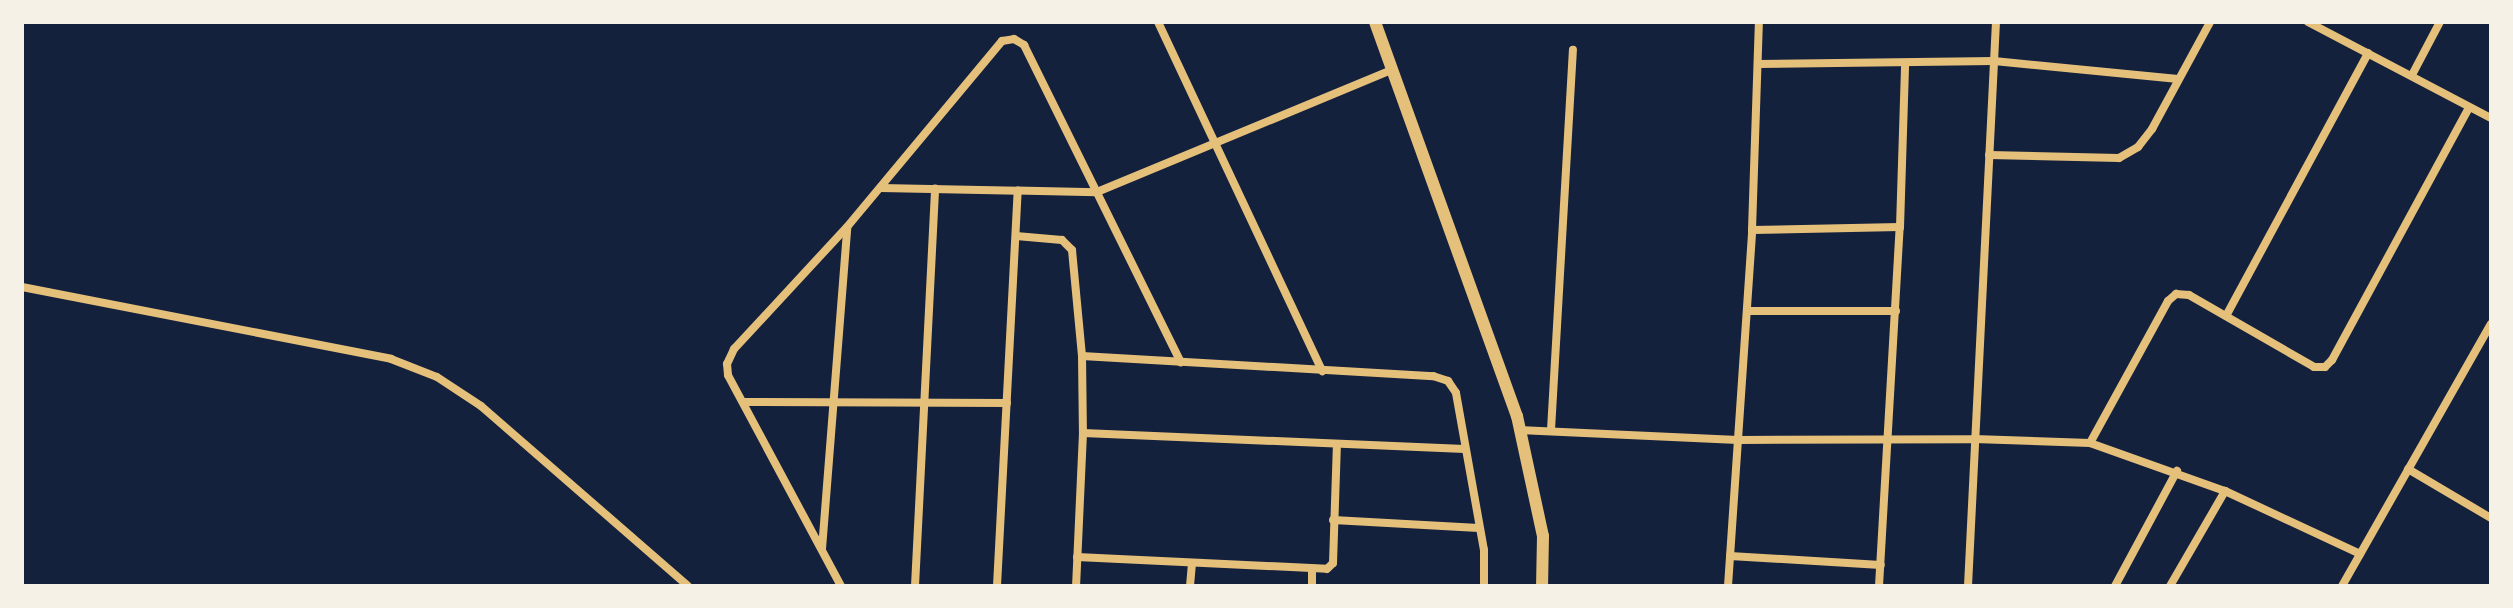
<!DOCTYPE html>
<html>
<head>
<meta charset="utf-8">
<style>
  body { margin:0 }
  #map { position:relative; width:2513px; height:608px; overflow:hidden; background:#14213d; font-family:"Exo 2",sans-serif }
  div>[style] { position:absolute }
  .minor>* { height:8px; margin:-4px; padding:0 4px; transform-origin:4px; border-radius:4px; background:#e5c07b }
  .tertiary>* { height:12px; margin:-6px; padding:0 6px; transform-origin:6px; border-radius:6px; background:#e5c07b }
  span { translate:-50% -50%; white-space:nowrap; text-align:center; line-height:1.15; -webkit-text-stroke:6px #f6f1e7; paint-order:stroke }
  .frame { position:absolute; inset:0; border:24px solid #f6f1e7; pointer-events:none }
</style>
</head>
<body>
<div id="map">
  <div class="minor">
    <i style="left:1158px;top:22px;width:386px;rotate:64.8deg"></i>
    <i style="left:2308px;top:22px;width:207px;rotate:27.7deg"></i>
    <i style="left:1758px;top:64px;width:236px;rotate:-0.7deg"></i>
    <i style="left:1994px;top:61px;width:185px;rotate:5.6deg"></i>
    <i style="left:2412px;top:75px;width:60px;rotate:-62.2deg"></i>
    <i style="left:1989px;top:155px;width:130px;rotate:1.3deg"></i>
    <i style="left:2119px;top:158px;width:22px;rotate:-30deg"></i>
    <i style="left:2138px;top:147px;width:23px;rotate:-52deg"></i>
    <i style="left:2152px;top:129px;width:122px;rotate:-61.5deg"></i>
    <i style="left:881px;top:188px;width:216px;rotate:1.1deg"></i>
    <i style="left:1097px;top:192px;width:319px;rotate:-22.5deg"></i>
    <i style="left:1752px;top:230px;width:148px;rotate:-1.2deg"></i>
    <i style="left:1016px;top:236px;width:46px;rotate:5deg"></i>
    <i style="left:1062px;top:240px;width:14px;rotate:45deg"></i>
    <i style="left:1072px;top:250px;width:106px;rotate:84.6deg"></i>
    <i style="left:1082px;top:356px;width:77px;rotate:89.3deg"></i>
    <i style="left:1083px;top:433px;width:153px;rotate:92.6deg"></i>
    <i style="left:22px;top:287px;width:376px;rotate:11deg"></i>
    <i style="left:391px;top:359px;width:49px;rotate:21.4deg"></i>
    <i style="left:437px;top:377px;width:53px;rotate:33.4deg"></i>
    <i style="left:481px;top:406px;width:274px;rotate:41deg"></i>
    <i style="left:1747px;top:311px;width:149px"></i>
    <i style="left:2226px;top:316px;width:299px;rotate:-61.6deg"></i>
    <i style="left:1082px;top:356px;width:352px;rotate:3.3deg"></i>
    <i style="left:1433px;top:376px;width:16px;rotate:18deg"></i>
    <i style="left:1448px;top:381px;width:14px;rotate:56deg"></i>
    <i style="left:1456px;top:393px;width:159px;rotate:79.9deg"></i>
    <i style="left:1484px;top:550px;width:36px;rotate:90deg"></i>
    <i style="left:745px;top:402px;width:262px;rotate:0.2deg"></i>
    <i style="left:1520px;top:430px;width:218px;rotate:2.6deg"></i>
    <i style="left:1738px;top:440px;width:236px;rotate:-0.2deg"></i>
    <i style="left:1974px;top:439px;width:116px;rotate:2deg"></i>
    <i style="left:2090px;top:443px;width:143px;rotate:19.6deg"></i>
    <i style="left:2225px;top:491px;width:149px;rotate:25deg"></i>
    <i style="left:1551px;top:430px;width:381px;rotate:-86.7deg"></i>
    <i style="left:1083px;top:433px;width:382px;rotate:2.4deg"></i>
    <i style="left:2090px;top:443px;width:162px;rotate:-61.2deg"></i>
    <i style="left:2168px;top:301px;width:11px;rotate:-41deg"></i>
    <i style="left:2176px;top:294px;width:13px;rotate:4deg"></i>
    <i style="left:2189px;top:295px;width:144px;rotate:29.9deg"></i>
    <i style="left:2314px;top:367px;width:11px"></i>
    <i style="left:2325px;top:367px;width:10px;rotate:-45deg"></i>
    <i style="left:2332px;top:360px;width:287px;rotate:-61.5deg"></i>
    <i style="left:2408px;top:469px;width:96px;rotate:30.6deg"></i>
    <i style="left:1333px;top:520px;width:146px;rotate:3.1deg"></i>
    <i style="left:822px;top:549px;width:322px;rotate:-85.5deg"></i>
    <i style="left:1730px;top:556px;width:151px;rotate:3.4deg"></i>
    <i style="left:1077px;top:557px;width:250px;rotate:2.7deg"></i>
    <i style="left:1327px;top:569px;width:8px;rotate:-45deg"></i>
    <i style="left:1333px;top:563px;width:119px;rotate:-88.1deg"></i>
    <i style="left:841px;top:586px;width:239px;rotate:-118.2deg"></i>
    <i style="left:728px;top:375px;width:11px;rotate:-95deg"></i>
    <i style="left:727px;top:364px;width:17px;rotate:-65deg"></i>
    <i style="left:734px;top:349px;width:166px;rotate:-47.2deg"></i>
    <i style="left:847px;top:227px;width:242px;rotate:-50.2deg"></i>
    <i style="left:1002px;top:41px;width:12px;rotate:-9deg"></i>
    <i style="left:1014px;top:39px;width:12px;rotate:31deg"></i>
    <i style="left:1024px;top:45px;width:354px;rotate:63.7deg"></i>
    <i style="left:915px;top:586px;width:398px;rotate:-87.1deg"></i>
    <i style="left:997px;top:586px;width:396px;rotate:-87deg"></i>
    <i style="left:1190px;top:586px;width:23px;rotate:-85deg"></i>
    <i style="left:1312px;top:586px;width:16px;rotate:-90deg"></i>
    <i style="left:1728px;top:586px;width:357px;rotate:-86.1deg"></i>
    <i style="left:1752px;top:230px;width:208px;rotate:-88.1deg"></i>
    <i style="left:1879px;top:586px;width:360px;rotate:-86.7deg"></i>
    <i style="left:1900px;top:227px;width:162px;rotate:-88.2deg"></i>
    <i style="left:1968px;top:586px;width:565px;rotate:-87.16deg"></i>
    <i style="left:2115px;top:586px;width:131px;rotate:-61.7deg"></i>
    <i style="left:2170px;top:586px;width:110px;rotate:-59.9deg"></i>
    <i style="left:2342px;top:586px;width:301px;rotate:-60.4deg"></i>
  </div>
  <div class="tertiary">
    <i style="left:1375px;top:22px;width:419px;rotate:70.2deg"></i>
    <i style="left:1517px;top:416px;width:123px;rotate:77.8deg"></i>
    <i style="left:1543px;top:536px;width:50px;rotate:91.1deg"></i>
  </div>
  <div class="frame"></div>
</div>
</body>
</html>
